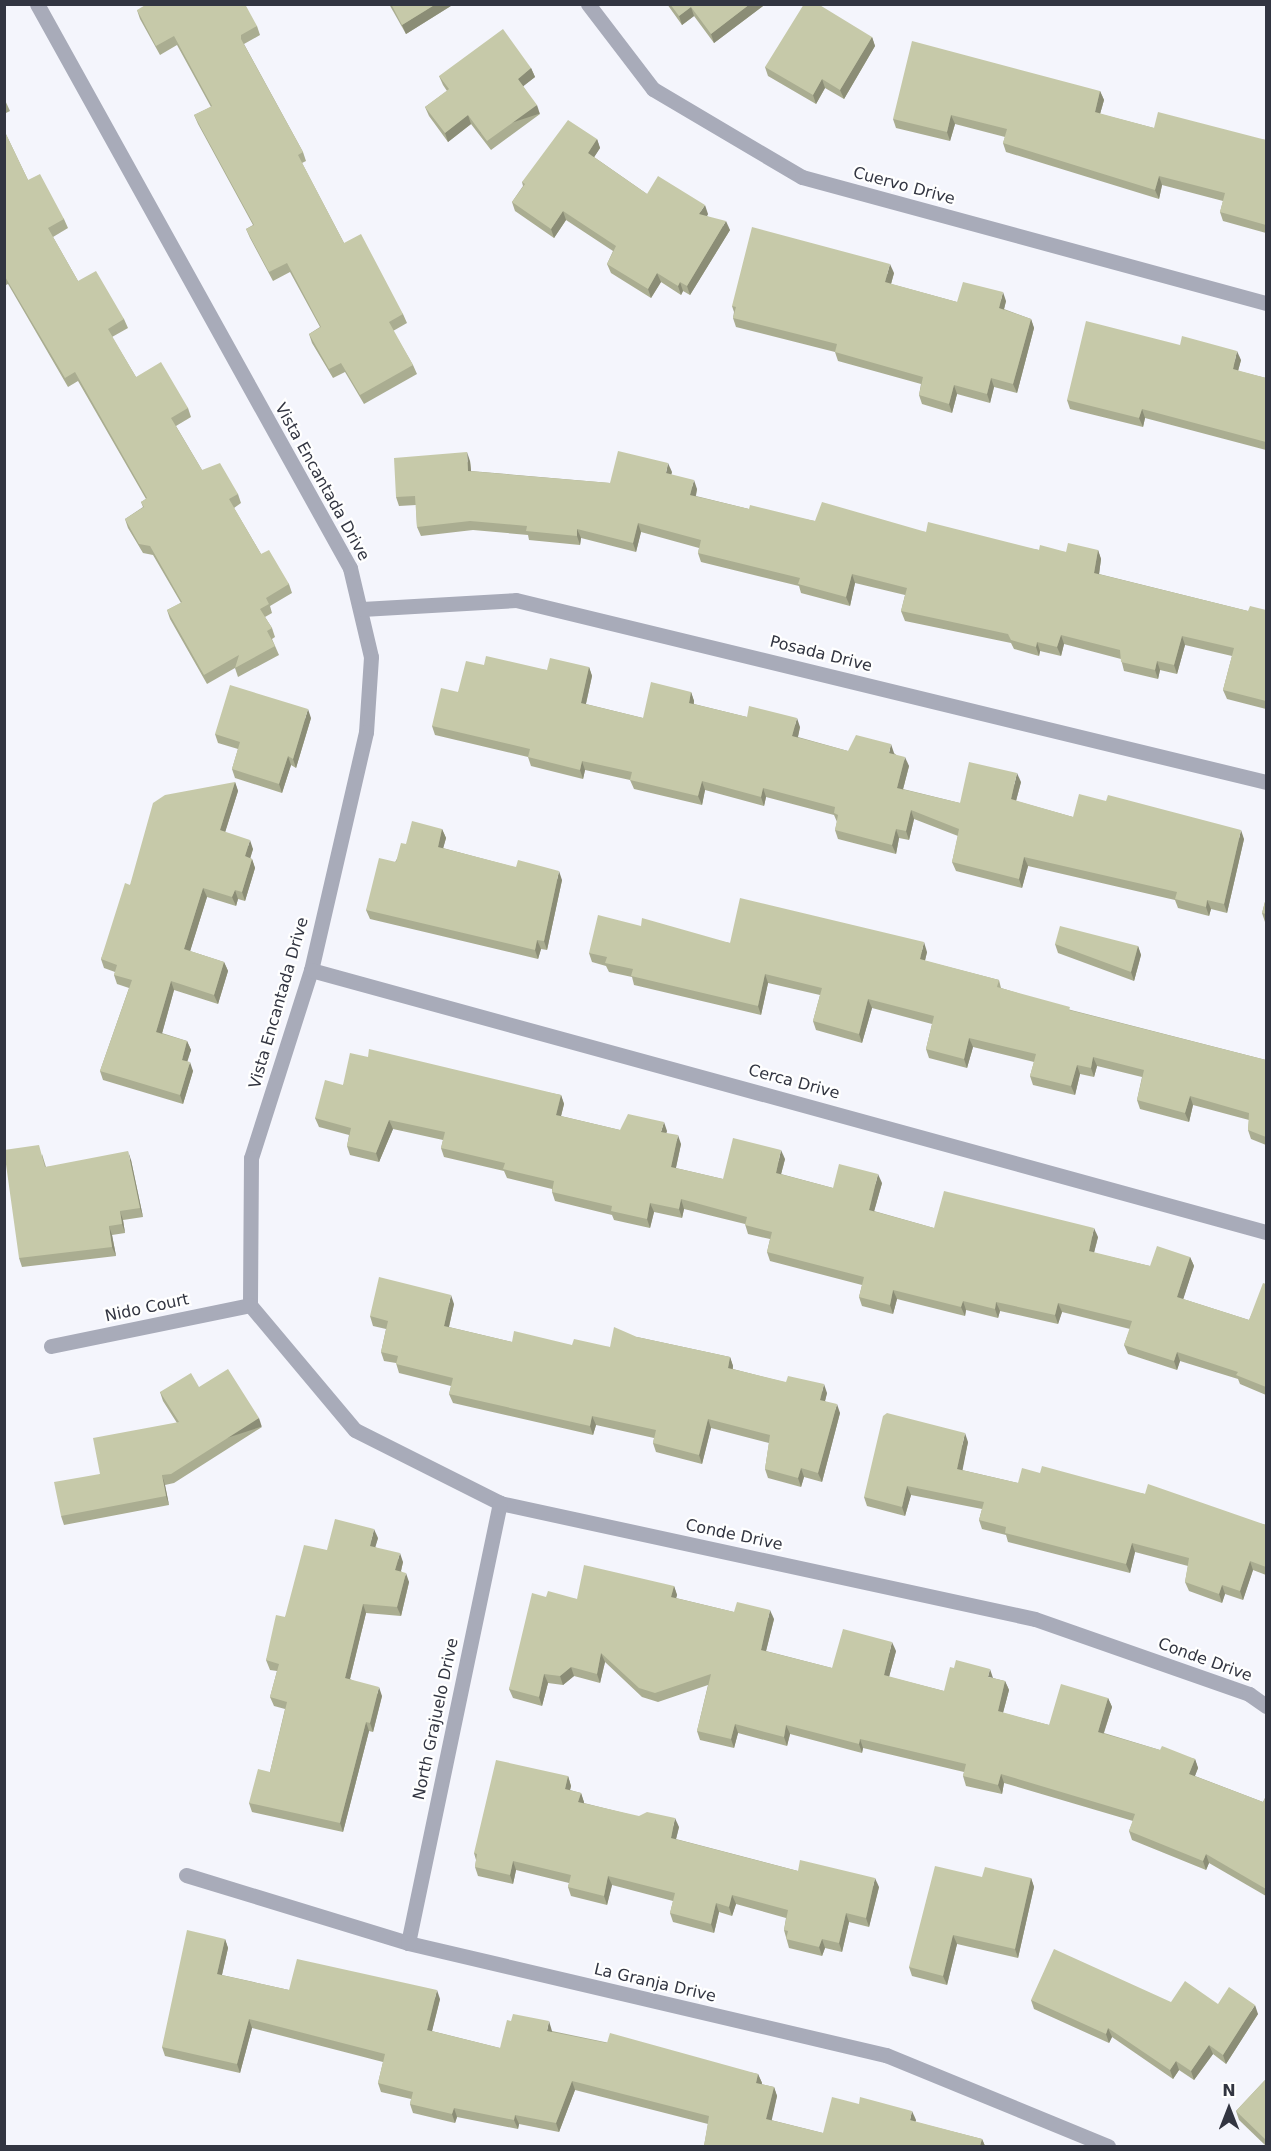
<!DOCTYPE html>
<html>
<head>
<meta charset="utf-8">
<style>
  body { margin:0 }
  #map { position:relative; width:1271px; height:2151px; overflow:hidden; background:#f4f5fc; font-family:"DejaVu Sans",sans-serif }
  div>[style] { position:absolute }
  .minor>* { height:15px; margin:-7.5px; padding:0 7.5px; transform-origin:7.5px; border-radius:7.5px; background:#a8abb9 }
  .wall>* { inset:0; background:#aaad91 }
  .shaded-wall>* { inset:0; background:#8b8d76; transform-origin:0 0 }
  .building>* { inset:0; background:#c6c9a9 }
  span { translate:-50% -50%; white-space:nowrap; text-align:center; line-height:1.15; -webkit-text-stroke:4.5px #fff; paint-order:stroke }
  .street-label { font-size:16px; color:#323541 }
  .frame { position:absolute; inset:0; border:6px solid #323541; pointer-events:none }
  .north { position:absolute; left:1199px; top:2079px; width:60px; height:60px; -webkit-text-stroke:4px #fff; paint-order:stroke; rotate:0deg; font-size:16px; font-weight:700; line-height:24px; text-align:center; color:#323541 }
  .north::after { content:''; display:block; margin:auto; width:21px; height:27px; background:#323541; clip-path:polygon(50% 0,100% 100%,50% 72%,0 100%) }
</style>
</head>
<body>
<div id="map">
  <div class="minor">
    <i style="left:37px;top:4px;width:645px;rotate:60.97deg"></i>
    <i style="left:350px;top:568px;width:91px;rotate:76.7deg"></i>
    <i style="left:371px;top:657px;width:75px;rotate:93.8deg"></i>
    <i style="left:366px;top:732px;width:244px;rotate:103deg"></i>
    <i style="left:311px;top:970px;width:197px;rotate:107.7deg"></i>
    <i style="left:251px;top:1158px;width:147px;rotate:90.4deg"></i>
    <i style="left:588px;top:4px;width:107px;rotate:52.6deg"></i>
    <i style="left:653px;top:89px;width:173px;rotate:30.6deg"></i>
    <i style="left:802px;top:177px;width:481px;rotate:15.2deg"></i>
    <i style="left:362px;top:609px;width:154px;rotate:-3.3deg"></i>
    <i style="left:516px;top:600px;width:772px;rotate:13.64deg"></i>
    <i style="left:311px;top:970px;width:990px;rotate:15.34deg"></i>
    <i style="left:250px;top:1305px;width:163px;rotate:50deg"></i>
    <i style="left:355px;top:1430px;width:162px;rotate:26.7deg"></i>
    <i style="left:500px;top:1503px;width:547px;rotate:12.23deg"></i>
    <i style="left:1035px;top:1619px;width:227px;rotate:19.3deg"></i>
    <i style="left:1249px;top:1694px;width:21px;rotate:35deg"></i>
    <i style="left:51px;top:1346px;width:203px;rotate:-11.6deg"></i>
    <i style="left:186px;top:1875px;width:232px;rotate:17deg"></i>
    <i style="left:408px;top:1943px;width:491px;rotate:13.2deg"></i>
    <i style="left:886px;top:2055px;width:240px;rotate:22.3deg"></i>
    <i style="left:408px;top:1943px;width:450px;rotate:-78.2deg"></i>
  </div>
  <div class="wall">
    <i style="clip-path:polygon(389px 4px,454px 4px,406px 34px)"></i>
    <i style="clip-path:polygon(667px 4px,763px 4px,763px 6px,714px 43px,694px 16px,682px 25px)"></i>
    <i style="clip-path:polygon(137px 10px,257px 26px,260px 35px,244px 44px,303px 152px,306px 161px,302px 163px,344px 243px,403px 314px,407px 323px,393px 331px,413px 365px,417px 374px,364px 404px,345px 372px,333px 378px,312px 343px,309px 334px,320px 327px,290px 272px,273px 281px,250px 238px,246px 229px,253px 225px,198px 124px,194px 115px,211px 107px,177px 45px,160px 55px,140px 19px)"></i>
    <i style="clip-path:polygon(872px 37px,875px 46px,844px 99px,825px 88px,816px 104px,768px 76px,765px 67px)"></i>
    <i style="clip-path:polygon(531px 68px,535px 77px,523px 86px,540px 114px,491px 150px,471px 124px,448px 142px,429px 116px,425px 107px,447px 91px,443px 85px,439px 76px)"></i>
    <i style="clip-path:polygon(1100px 91px,1104px 100px,1100px 114px,1154px 128px,1266px 140px,1266px 233px,1223px 221px,1220px 212px,1223px 201px,1162px 185px,1159px 199px,1006px 152px,1003px 143px,1005px 137px,955px 124px,950px 141px,896px 128px,893px 119px)"></i>
    <i style="clip-path:polygon(4px 98px,10px 111px,4px 114px)"></i>
    <i style="clip-path:polygon(4px 130px,28px 180px,64px 219px,68px 228px,53px 237px,78px 281px,124px 319px,128px 328px,112px 337px,136px 377px,188px 408px,191px 417px,176px 426px,202px 470px,238px 494px,241px 503px,234px 508px,261px 554px,289px 584px,292px 593px,270px 606px,272px 613px,265px 617px,272px 628px,275px 637px,272px 639px,279px 655px,238px 677px,235px 668px,207px 684px,170px 619px,167px 610px,181px 603px,153px 555px,143px 553px,128px 528px,125px 519px,143px 507px,141px 502px,146px 499px,78px 381px,68px 387px,8px 284px,4px 286px)"></i>
    <i style="clip-path:polygon(597px 139px,600px 148px,594px 157px,647px 194px,708px 214px,707px 216px,730px 230px,690px 295px,683px 291px,681px 295px,661px 282px,651px 298px,611px 273px,607px 264px,613px 251px,566px 220px,554px 238px,515px 211px,512px 202px,523px 186px,522px 182px)"></i>
    <i style="clip-path:polygon(894px 273px,891px 284px,957px 302px,1006px 301px,1004px 309px,1031px 319px,1034px 328px,1017px 393px,994px 387px,990px 403px,957px 394px,952px 413px,922px 404px,919px 395px,921px 384px,838px 361px,835px 352px,736px 327px,733px 318px,734px 312px,732px 306px)"></i>
    <i style="clip-path:polygon(1241px 360px,1238px 371px,1266px 378px,1266px 450px,1145px 418px,1143px 427px,1070px 409px,1067px 400px)"></i>
    <i style="clip-path:polygon(470px 461px,471px 471px,610px 483px,672px 472px,671px 475px,697px 489px,696px 496px,749px 509px,815px 521px,926px 532px,1039px 550px,1066px 552px,1098px 550px,1101px 559px,1099px 574px,1248px 611px,1266px 610px,1266px 709px,1227px 699px,1223px 690px,1232px 656px,1185px 645px,1177px 674px,1160px 670px,1158px 679px,1124px 671px,1121px 659px,1064px 644px,1061px 656px,1040px 651px,1039px 656px,1014px 649px,1011px 643px,905px 621px,901px 611px,905px 595px,855px 583px,850px 606px,801px 593px,799px 586px,701px 562px,698px 553px,699px 548px,641px 532px,636px 552px,581px 538px,580px 545px,529px 540px,528px 535px,473px 530px,421px 536px,417px 527px,416px 505px,399px 506px,396px 497px)"></i>
    <i style="clip-path:polygon(484px 665px,547px 670px,589px 667px,592px 676px,586px 704px,643px 718px,691px 692px,694px 701px,694px 704px,747px 717px,800px 727px,798px 737px,848px 751px,894px 753px,909px 766px,903px 789px,960px 803px,1021px 782px,1016px 801px,1073px 817px,1244px 839px,1227px 913px,1211px 909px,1209px 916px,1178px 908px,1175px 900px,1028px 866px,1022px 888px,956px 871px,952px 862px,958px 836px,914px 819px,909px 840px,899px 838px,896px 854px,838px 839px,835px 830px,837px 822px,834px 815px,766px 797px,764px 806px,705px 790px,702px 805px,634px 789px,630px 780px,585px 770px,583px 779px,531px 766px,528px 757px,435px 735px,432px 726px,458px 692px)"></i>
    <i style="clip-path:polygon(311px 718px,296px 768px,291px 765px,282px 793px,235px 778px,232px 769px,238px 749px,218px 743px,215px 734px)"></i>
    <i style="clip-path:polygon(235px 782px,238px 791px,225px 832px,253px 849px,250px 858px,252px 859px,255px 868px,245px 901px,238px 899px,236px 906px,207px 897px,190px 951px,224px 962px,228px 971px,218px 1004px,174px 990px,162px 1033px,187px 1041px,191px 1050px,187px 1061px,193px 1071px,183px 1104px,103px 1080px,100px 1071px,129px 988px,117px 984px,114px 975px,115px 972px,104px 968px,101px 959px,130px 885px)"></i>
    <i style="clip-path:polygon(442px 829px,446px 838px,443px 848px,562px 880px,547px 950px,541px 949px,538px 959px,370px 919px,366px 910px,406px 844px)"></i>
    <i style="clip-path:polygon(1266px 898px,1266px 923px,1265px 922px,1262px 913px)"></i>
    <i style="clip-path:polygon(641px 926px,730px 943px,927px 952px,925px 961px,999px 980px,1001px 988px,1071px 1010px,1266px 1060px,1266px 1145px,1251px 1139px,1248px 1130px,1249px 1120px,1193px 1105px,1189px 1122px,1140px 1109px,1137px 1100px,1142px 1077px,1097px 1066px,1094px 1077px,1080px 1074px,1075px 1095px,1033px 1085px,1030px 1076px,1034px 1062px,973px 1047px,967px 1068px,929px 1058px,926px 1049px,932px 1024px,872px 1008px,862px 1043px,816px 1030px,813px 1021px,820px 995px,768px 983px,761px 1015px,634px 985px,632px 977px,609px 972px,606px 966px,592px 962px,589px 953px)"></i>
    <i style="clip-path:polygon(1055px 944px,1138px 946px,1141px 955px,1134px 981px,1058px 953px)"></i>
    <i style="clip-path:polygon(368px 1057px,561px 1095px,564px 1104px,561px 1116px,620px 1130px,667px 1131px,666px 1133px,681px 1144px,676px 1168px,723px 1179px,785px 1159px,781px 1174px,833px 1188px,882px 1183px,874px 1211px,934px 1228px,1098px 1237px,1094px 1253px,1150px 1266px,1190px 1257px,1194px 1266px,1183px 1299px,1249px 1320px,1266px 1284px,1266px 1395px,1240px 1384px,1238px 1379px,1180px 1361px,1177px 1370px,1128px 1354px,1124px 1345px,1130px 1329px,1062px 1312px,1058px 1324px,1000px 1311px,998px 1318px,966px 1310px,965px 1316px,897px 1299px,893px 1314px,862px 1306px,859px 1297px,862px 1285px,770px 1261px,767px 1252px,770px 1239px,748px 1234px,745px 1224px,684px 1209px,682px 1218px,654px 1212px,650px 1228px,614px 1220px,612px 1215px,555px 1201px,552px 1192px,552px 1189px,507px 1178px,504px 1171px,444px 1157px,441px 1148px,443px 1140px,393px 1129px,379px 1162px,350px 1155px,347px 1146px,349px 1135px,319px 1127px,315px 1118px,343px 1085px)"></i>
    <i style="clip-path:polygon(42px 1154px,46px 1167px,131px 1160px,143px 1217px,123px 1220px,125px 1233px,112px 1235px,116px 1256px,22px 1267px,19px 1258px)"></i>
    <i style="clip-path:polygon(454px 1304px,449px 1327px,512px 1342px,610px 1347px,637px 1337px,730px 1357px,733px 1366px,733px 1369px,827px 1393px,825px 1401px,840px 1413px,822px 1482px,804px 1477px,801px 1487px,768px 1478px,765px 1469px,769px 1443px,711px 1428px,702px 1464px,656px 1452px,653px 1443px,654px 1438px,596px 1425px,593px 1435px,453px 1403px,449px 1394px,451px 1386px,399px 1373px,396px 1363px,384px 1361px,381px 1352px,386px 1329px,373px 1326px,370px 1316px)"></i>
    <i style="clip-path:polygon(199px 1387px,262px 1427px,174px 1483px,165px 1485px,169px 1505px,64px 1525px,61px 1516px,100px 1474px,177px 1423px,163px 1401px,160px 1392px)"></i>
    <i style="clip-path:polygon(968px 1442px,962px 1470px,1018px 1483px,1040px 1473px,1145px 1494px,1266px 1525px,1266px 1575px,1253px 1570px,1243px 1600px,1225px 1594px,1222px 1603px,1189px 1591px,1185px 1582px,1188px 1566px,1135px 1552px,1130px 1573px,1008px 1542px,1006px 1535px,982px 1529px,979px 1520px,982px 1509px,911px 1495px,905px 1516px,867px 1506px,864px 1497px)"></i>
    <i style="clip-path:polygon(378px 1538px,375px 1547px,403px 1562px,401px 1571px,409px 1582px,401px 1616px,366px 1613px,350px 1679px,382px 1696px,373px 1732px,369px 1731px,343px 1832px,252px 1812px,249px 1803px,270px 1772px,285px 1709px,274px 1706px,270px 1697px,277px 1671px,270px 1670px,266px 1660px,285px 1617px,327px 1550px)"></i>
    <i style="clip-path:polygon(674px 1586px,677px 1595px,676px 1598px,734px 1612px,774px 1619px,766px 1651px,832px 1668px,896px 1651px,889px 1677px,944px 1691px,993px 1678px,1005px 1681px,1009px 1690px,1003px 1713px,1049px 1725px,1108px 1698px,1112px 1707px,1104px 1733px,1160px 1750px,1195px 1759px,1198px 1768px,1195px 1776px,1263px 1802px,1266px 1796px,1266px 1896px,1209px 1863px,1206px 1870px,1132px 1840px,1129px 1831px,1133px 1821px,1004px 1783px,1002px 1794px,966px 1786px,963px 1776px,964px 1772px,863px 1748px,862px 1753px,790px 1734px,787px 1746px,738px 1733px,734px 1748px,700px 1740px,697px 1731px,708px 1685px,658px 1702px,642px 1697px,605px 1662px,600px 1683px,574px 1676px,563px 1685px,548px 1683px,542px 1706px,513px 1698px,509px 1689px,546px 1597px,577px 1599px)"></i>
    <i style="clip-path:polygon(568px 1776px,571px 1786px,570px 1790px,581px 1793px,584px 1803px,679px 1827px,676px 1839px,798px 1871px,879px 1887px,869px 1927px,849px 1922px,842px 1952px,825px 1948px,822px 1956px,789px 1948px,784px 1930px,786px 1918px,736px 1904px,732px 1916px,719px 1912px,714px 1933px,673px 1922px,670px 1913px,673px 1901px,612px 1885px,607px 1905px,571px 1896px,568px 1887px,569px 1883px,516px 1870px,513px 1884px,478px 1876px,475px 1867px,476px 1860px,474px 1853px)"></i>
    <i style="clip-path:polygon(982px 1877px,1031px 1878px,1034px 1887px,1018px 1958px,957px 1944px,947px 1985px,912px 1976px,909px 1967px)"></i>
    <i style="clip-path:polygon(225px 1939px,228px 1948px,222px 1975px,289px 1990px,440px 1999px,432px 2031px,500px 2048px,552px 2031px,758px 2074px,762px 2083px,761px 2084px,774px 2087px,777px 2096px,771px 2120px,823px 2133px,916px 2120px,915px 2122px,982px 2139px,985px 2146px,704px 2146px,708px 2124px,575px 2090px,559px 2132px,519px 2124px,518px 2129px,457px 2117px,455px 2123px,413px 2113px,410px 2104px,411px 2099px,381px 2092px,378px 2083px,383px 2062px,252px 2028px,240px 2073px,165px 2056px,162px 2047px)"></i>
    <i style="clip-path:polygon(1031px 2000px,1218px 2004px,1258px 2014px,1226px 2064px,1213px 2054px,1194px 2080px,1179px 2070px,1173px 2079px,1112px 2037px,1109px 2043px,1034px 2009px)"></i>
    <i style="clip-path:polygon(1266px 2079px,1266px 2146px,1239px 2120px,1236px 2111px)"></i>
  </div>
  <div class="shaded-wall">
    <i style="clip-path:polygon(436px 4px,454px 4px,406px 34px,402px 25px)"></i>
    <i style="clip-path:polygon(750px 4px,763px 4px,763px 6px,714px 43px,711px 34px)"></i>
    <i style="clip-path:polygon(691px 7px,694px 16px,682px 25px,679px 16px)"></i>
    <i style="clip-path:polygon(872px 37px,875px 46px,844px 99px,840px 90px)"></i>
    <i style="clip-path:polygon(531px 68px,535px 77px,521px 88px,518px 79px)"></i>
    <i style="clip-path:polygon(822px 79px,825px 88px,816px 104px,813px 95px)"></i>
    <i style="clip-path:polygon(1100px 91px,1104px 100px,1098px 121px,1095px 112px)"></i>
    <i style="left:537px;top:105px;width:9px;height:62px;rotate:72deg"></i>
    <i style="clip-path:polygon(468px 115px,471px 124px,448px 142px,445px 133px)"></i>
    <i style="clip-path:polygon(951px 115px,955px 124px,950px 141px,947px 132px)"></i>
    <i style="clip-path:polygon(597px 139px,600px 148px,591px 162px,588px 153px)"></i>
    <i style="clip-path:polygon(1159px 176px,1162px 185px,1159px 199px,1155px 190px)"></i>
    <i style="clip-path:polygon(705px 205px,708px 214px,703px 223px,699px 214px)"></i>
    <i style="clip-path:polygon(563px 211px,566px 220px,554px 238px,551px 229px)"></i>
    <i style="clip-path:polygon(726px 221px,730px 230px,690px 295px,687px 286px)"></i>
    <i style="clip-path:polygon(890px 264px,894px 273px,889px 291px,885px 282px)"></i>
    <i style="clip-path:polygon(657px 273px,661px 282px,651px 298px,648px 289px)"></i>
    <i style="clip-path:polygon(680px 282px,683px 291px,681px 295px,678px 286px)"></i>
    <i style="clip-path:polygon(1003px 292px,1006px 301px,1002px 317px,999px 308px)"></i>
    <i style="clip-path:polygon(1031px 319px,1034px 328px,1017px 393px,1013px 384px)"></i>
    <i style="clip-path:polygon(1237px 351px,1241px 360px,1236px 378px,1233px 369px)"></i>
    <i style="clip-path:polygon(991px 378px,994px 387px,990px 403px,987px 394px)"></i>
    <i style="clip-path:polygon(954px 385px,957px 394px,952px 413px,949px 404px)"></i>
    <i style="clip-path:polygon(1142px 409px,1145px 418px,1143px 427px,1139px 418px)"></i>
    <i style="clip-path:polygon(467px 452px,470px 461px,472px 480px,468px 471px)"></i>
    <i style="clip-path:polygon(668px 463px,672px 472px,669px 482px,666px 473px)"></i>
    <i style="clip-path:polygon(694px 480px,697px 489px,694px 504px,690px 495px)"></i>
    <i style="clip-path:polygon(638px 523px,641px 532px,636px 552px,633px 543px)"></i>
    <i style="clip-path:polygon(577px 529px,581px 538px,580px 545px,577px 536px)"></i>
    <i style="clip-path:polygon(1098px 550px,1101px 559px,1098px 582px,1094px 573px)"></i>
    <i style="clip-path:polygon(852px 574px,855px 583px,850px 606px,846px 597px)"></i>
    <i style="clip-path:polygon(1061px 635px,1064px 644px,1061px 656px,1057px 647px)"></i>
    <i style="clip-path:polygon(1182px 636px,1185px 645px,1177px 674px,1174px 665px)"></i>
    <i style="clip-path:polygon(1037px 642px,1040px 651px,1039px 656px,1036px 647px)"></i>
    <i style="clip-path:polygon(1157px 661px,1160px 670px,1158px 679px,1155px 670px)"></i>
    <i style="clip-path:polygon(589px 667px,592px 676px,584px 712px,581px 703px)"></i>
    <i style="clip-path:polygon(691px 692px,694px 701px,692px 712px,689px 703px)"></i>
    <i style="clip-path:polygon(308px 709px,311px 718px,296px 768px,293px 759px)"></i>
    <i style="clip-path:polygon(797px 718px,800px 727px,796px 745px,792px 736px)"></i>
    <i style="clip-path:polygon(891px 744px,894px 753px,892px 762px,889px 753px)"></i>
    <i style="clip-path:polygon(288px 756px,291px 765px,282px 793px,279px 784px)"></i>
    <i style="clip-path:polygon(905px 757px,909px 766px,901px 797px,897px 788px)"></i>
    <i style="clip-path:polygon(582px 761px,585px 770px,583px 779px,580px 770px)"></i>
    <i style="clip-path:polygon(1017px 773px,1021px 782px,1014px 808px,1011px 799px)"></i>
    <i style="clip-path:polygon(702px 781px,705px 790px,702px 805px,698px 796px)"></i>
    <i style="clip-path:polygon(235px 782px,238px 791px,223px 839px,220px 830px)"></i>
    <i style="clip-path:polygon(763px 788px,766px 797px,764px 806px,761px 797px)"></i>
    <i style="clip-path:polygon(911px 810px,914px 819px,909px 840px,906px 831px)"></i>
    <i style="clip-path:polygon(442px 829px,446px 838px,441px 856px,438px 847px)"></i>
    <i style="clip-path:polygon(896px 829px,899px 838px,896px 854px,892px 845px)"></i>
    <i style="clip-path:polygon(1241px 830px,1244px 839px,1227px 913px,1224px 904px)"></i>
    <i style="clip-path:polygon(250px 840px,253px 849px,248px 866px,245px 856px)"></i>
    <i style="clip-path:polygon(1024px 857px,1028px 866px,1022px 888px,1019px 879px)"></i>
    <i style="clip-path:polygon(252px 859px,255px 868px,245px 901px,242px 892px)"></i>
    <i style="clip-path:polygon(559px 871px,562px 880px,547px 950px,544px 941px)"></i>
    <i style="clip-path:polygon(203px 888px,207px 897px,188px 958px,184px 949px)"></i>
    <i style="clip-path:polygon(235px 890px,238px 899px,236px 906px,232px 897px)"></i>
    <i style="clip-path:polygon(1207px 900px,1211px 909px,1209px 916px,1206px 907px)"></i>
    <i style="clip-path:polygon(537px 940px,541px 949px,538px 959px,535px 950px)"></i>
    <i style="clip-path:polygon(924px 942px,927px 952px,923px 968px,920px 959px)"></i>
    <i style="clip-path:polygon(1138px 946px,1141px 955px,1134px 981px,1131px 972px)"></i>
    <i style="clip-path:polygon(224px 962px,228px 971px,218px 1004px,214px 995px)"></i>
    <i style="clip-path:polygon(765px 974px,768px 983px,761px 1015px,758px 1006px)"></i>
    <i style="clip-path:polygon(171px 981px,174px 990px,160px 1041px,156px 1032px)"></i>
    <i style="clip-path:polygon(868px 999px,872px 1008px,862px 1043px,859px 1034px)"></i>
    <i style="clip-path:polygon(969px 1038px,973px 1047px,967px 1068px,964px 1059px)"></i>
    <i style="clip-path:polygon(187px 1041px,191px 1050px,185px 1069px,182px 1060px)"></i>
    <i style="clip-path:polygon(1093px 1057px,1097px 1066px,1094px 1077px,1091px 1068px)"></i>
    <i style="clip-path:polygon(190px 1062px,193px 1071px,183px 1104px,180px 1095px)"></i>
    <i style="clip-path:polygon(1077px 1065px,1080px 1074px,1075px 1095px,1071px 1086px)"></i>
    <i style="clip-path:polygon(561px 1095px,564px 1104px,559px 1124px,556px 1115px)"></i>
    <i style="clip-path:polygon(1190px 1096px,1193px 1105px,1189px 1122px,1185px 1113px)"></i>
    <i style="clip-path:polygon(389px 1120px,393px 1129px,379px 1162px,376px 1153px)"></i>
    <i style="clip-path:polygon(664px 1122px,667px 1131px,664px 1141px,661px 1132px)"></i>
    <i style="clip-path:polygon(678px 1135px,681px 1144px,674px 1176px,671px 1167px)"></i>
    <i style="clip-path:polygon(781px 1150px,785px 1159px,779px 1182px,776px 1173px)"></i>
    <i style="clip-path:polygon(128px 1151px,131px 1160px,143px 1217px,140px 1208px)"></i>
    <i style="clip-path:polygon(878px 1174px,882px 1183px,872px 1219px,869px 1210px)"></i>
    <i style="clip-path:polygon(681px 1199px,684px 1209px,682px 1218px,679px 1209px)"></i>
    <i style="clip-path:polygon(650px 1203px,654px 1212px,650px 1228px,647px 1219px)"></i>
    <i style="clip-path:polygon(120px 1211px,123px 1220px,125px 1233px,122px 1224px)"></i>
    <i style="clip-path:polygon(109px 1226px,112px 1235px,116px 1256px,112px 1247px)"></i>
    <i style="clip-path:polygon(1094px 1228px,1098px 1237px,1092px 1260px,1089px 1251px)"></i>
    <i style="clip-path:polygon(1190px 1257px,1194px 1266px,1181px 1306px,1177px 1297px)"></i>
    <i style="clip-path:polygon(893px 1290px,897px 1299px,893px 1314px,890px 1305px)"></i>
    <i style="clip-path:polygon(451px 1295px,454px 1304px,447px 1335px,444px 1326px)"></i>
    <i style="clip-path:polygon(963px 1301px,966px 1310px,965px 1316px,961px 1307px)"></i>
    <i style="clip-path:polygon(996px 1302px,1000px 1311px,998px 1318px,995px 1309px)"></i>
    <i style="clip-path:polygon(1058px 1303px,1062px 1312px,1058px 1324px,1055px 1315px)"></i>
    <i style="clip-path:polygon(1177px 1352px,1180px 1361px,1177px 1370px,1174px 1361px)"></i>
    <i style="clip-path:polygon(730px 1357px,733px 1366px,731px 1377px,728px 1368px)"></i>
    <i style="clip-path:polygon(824px 1384px,827px 1393px,823px 1409px,820px 1400px)"></i>
    <i style="clip-path:polygon(837px 1404px,840px 1413px,822px 1482px,818px 1473px)"></i>
    <i style="clip-path:polygon(592px 1416px,596px 1425px,593px 1435px,590px 1426px)"></i>
    <i style="left:259px;top:1418px;width:9px;height:104px;rotate:72deg"></i>
    <i style="clip-path:polygon(708px 1419px,711px 1428px,702px 1464px,699px 1455px)"></i>
    <i style="clip-path:polygon(965px 1433px,968px 1442px,961px 1478px,957px 1469px)"></i>
    <i style="clip-path:polygon(801px 1468px,804px 1477px,801px 1487px,798px 1478px)"></i>
    <i style="clip-path:polygon(162px 1475px,165px 1485px,169px 1505px,166px 1496px)"></i>
    <i style="clip-path:polygon(907px 1486px,911px 1495px,905px 1516px,902px 1507px)"></i>
    <i style="clip-path:polygon(374px 1529px,378px 1538px,373px 1555px,370px 1546px)"></i>
    <i style="clip-path:polygon(1132px 1543px,1135px 1552px,1130px 1573px,1126px 1564px)"></i>
    <i style="clip-path:polygon(400px 1553px,403px 1562px,399px 1579px,395px 1570px)"></i>
    <i style="clip-path:polygon(1250px 1561px,1253px 1570px,1243px 1600px,1240px 1591px)"></i>
    <i style="clip-path:polygon(406px 1573px,409px 1582px,401px 1616px,397px 1607px)"></i>
    <i style="clip-path:polygon(1222px 1585px,1225px 1594px,1222px 1603px,1219px 1594px)"></i>
    <i style="clip-path:polygon(674px 1586px,677px 1595px,674px 1606px,671px 1597px)"></i>
    <i style="clip-path:polygon(363px 1604px,366px 1613px,348px 1687px,345px 1678px)"></i>
    <i style="clip-path:polygon(770px 1610px,774px 1619px,764px 1659px,761px 1650px)"></i>
    <i style="clip-path:polygon(892px 1642px,896px 1651px,887px 1684px,884px 1675px)"></i>
    <i style="clip-path:polygon(601px 1653px,605px 1662px,600px 1683px,597px 1674px)"></i>
    <i style="clip-path:polygon(571px 1667px,574px 1676px,563px 1685px,560px 1676px)"></i>
    <i style="clip-path:polygon(990px 1669px,993px 1678px,988px 1677px)"></i>
    <i style="clip-path:polygon(544px 1674px,548px 1683px,542px 1706px,539px 1697px)"></i>
    <i style="clip-path:polygon(1005px 1681px,1009px 1690px,1001px 1720px,998px 1711px)"></i>
    <i style="clip-path:polygon(379px 1687px,382px 1696px,373px 1732px,370px 1723px)"></i>
    <i style="clip-path:polygon(1108px 1698px,1112px 1707px,1101px 1741px,1098px 1732px)"></i>
    <i style="clip-path:polygon(366px 1722px,369px 1731px,343px 1832px,340px 1823px)"></i>
    <i style="clip-path:polygon(735px 1724px,738px 1733px,734px 1748px,731px 1739px)"></i>
    <i style="clip-path:polygon(786px 1725px,790px 1734px,787px 1746px,784px 1737px)"></i>
    <i style="clip-path:polygon(860px 1739px,863px 1748px,862px 1753px,859px 1744px)"></i>
    <i style="clip-path:polygon(1195px 1759px,1198px 1768px,1192px 1783px,1189px 1774px)"></i>
    <i style="clip-path:polygon(1001px 1774px,1004px 1783px,1002px 1794px,998px 1785px)"></i>
    <i style="clip-path:polygon(568px 1776px,571px 1786px,568px 1798px,565px 1789px)"></i>
    <i style="clip-path:polygon(581px 1793px,584px 1802px,582px 1811px,578px 1802px)"></i>
    <i style="clip-path:polygon(675px 1818px,679px 1827px,674px 1847px,671px 1838px)"></i>
    <i style="clip-path:polygon(1206px 1854px,1209px 1863px,1206px 1870px,1203px 1861px)"></i>
    <i style="clip-path:polygon(513px 1861px,516px 1870px,513px 1884px,510px 1875px)"></i>
    <i style="clip-path:polygon(608px 1876px,612px 1885px,607px 1905px,604px 1896px)"></i>
    <i style="clip-path:polygon(875px 1878px,879px 1887px,869px 1927px,866px 1918px)"></i>
    <i style="clip-path:polygon(1031px 1878px,1034px 1887px,1018px 1958px,1015px 1949px)"></i>
    <i style="clip-path:polygon(732px 1895px,736px 1904px,732px 1916px,729px 1907px)"></i>
    <i style="clip-path:polygon(716px 1903px,719px 1912px,714px 1933px,711px 1924px)"></i>
    <i style="clip-path:polygon(846px 1913px,849px 1922px,842px 1952px,839px 1943px)"></i>
    <i style="clip-path:polygon(953px 1935px,957px 1944px,947px 1985px,943px 1976px)"></i>
    <i style="clip-path:polygon(225px 1939px,228px 1948px,220px 1983px,217px 1974px)"></i>
    <i style="clip-path:polygon(822px 1939px,825px 1948px,822px 1956px,819px 1947px)"></i>
    <i style="clip-path:polygon(437px 1990px,440px 1999px,430px 2039px,427px 2030px)"></i>
    <i style="clip-path:polygon(1255px 2005px,1258px 2014px,1226px 2064px,1223px 2055px)"></i>
    <i style="clip-path:polygon(249px 2019px,252px 2028px,240px 2073px,237px 2064px)"></i>
    <i style="clip-path:polygon(549px 2021px,552px 2031px,551px 2040px,547px 2031px)"></i>
    <i style="clip-path:polygon(1108px 2028px,1112px 2037px,1109px 2043px,1106px 2034px)"></i>
    <i style="clip-path:polygon(1209px 2045px,1213px 2054px,1194px 2080px,1191px 2071px)"></i>
    <i style="clip-path:polygon(1176px 2061px,1179px 2070px,1173px 2079px,1170px 2070px)"></i>
    <i style="clip-path:polygon(758px 2074px,762px 2083px,760px 2092px,756px 2083px)"></i>
    <i style="clip-path:polygon(572px 2081px,575px 2090px,559px 2132px,556px 2123px)"></i>
    <i style="clip-path:polygon(774px 2087px,777px 2096px,770px 2128px,766px 2119px)"></i>
    <i style="clip-path:polygon(454px 2108px,457px 2117px,455px 2123px,452px 2114px)"></i>
    <i style="clip-path:polygon(912px 2111px,916px 2120px,913px 2129px,910px 2120px)"></i>
    <i style="clip-path:polygon(515px 2115px,519px 2124px,518px 2129px,514px 2120px)"></i>
    <i style="clip-path:polygon(982px 2139px,985px 2146px,980px 2146px)"></i>
  </div>
  <div class="building">
    <i style="clip-path:polygon(147px 4px,245px 4px,257px 26px,241px 35px,241px 39px,303px 152px,298px 155px,344px 243px,361px 234px,403px 314px,389px 322px,413px 365px,360px 395px,341px 363px,329px 369px,309px 334px,321px 327px,287px 263px,269px 272px,246px 229px,254px 225px,194px 115px,212px 106px,174px 36px,156px 46px,137px 10px)"></i>
    <i style="clip-path:polygon(391px 4px,436px 4px,402px 25px)"></i>
    <i style="clip-path:polygon(670px 4px,750px 4px,711px 34px,691px 7px,679px 16px)"></i>
    <i style="clip-path:polygon(804px 4px,818px 4px,872px 37px,840px 90px,822px 79px,813px 95px,765px 67px)"></i>
    <i style="clip-path:polygon(503px 29px,531px 68px,518px 79px,537px 105px,487px 141px,468px 115px,445px 133px,425px 107px,449px 89px,439px 76px)"></i>
    <i style="clip-path:polygon(912px 41px,1100px 91px,1095px 112px,1154px 128px,1158px 112px,1266px 140px,1266px 225px,1220px 212px,1225px 193px,1159px 176px,1155px 190px,1003px 143px,1007px 129px,951px 115px,947px 132px,893px 119px)"></i>
    <i style="clip-path:polygon(568px 120px,597px 139px,588px 153px,647px 194px,658px 176px,705px 205px,699px 214px,726px 221px,687px 286px,680px 282px,678px 286px,657px 273px,648px 289px,607px 264px,616px 246px,563px 211px,551px 229px,512px 202px,525px 184px,522px 182px)"></i>
    <i style="clip-path:polygon(4px 130px,28px 180px,40px 174px,64px 219px,48px 228px,78px 281px,96px 271px,124px 319px,108px 329px,136px 377px,161px 362px,188px 408px,171px 418px,202px 470px,220px 463px,238px 494px,229px 499px,261px 554px,269px 550px,289px 584px,266px 598px,269px 604px,260px 609px,272px 628px,267px 631px,275px 646px,235px 668px,239px 655px,204px 675px,167px 610px,182px 602px,150px 546px,139px 544px,125px 519px,144px 507px,141px 502px,147px 498px,75px 372px,65px 378px,4px 275px)"></i>
    <i style="clip-path:polygon(752px 227px,890px 264px,885px 282px,957px 302px,963px 282px,1003px 292px,999px 308px,1031px 319px,1013px 384px,991px 378px,987px 394px,954px 385px,949px 404px,919px 395px,923px 377px,835px 352px,837px 344px,733px 318px,736px 307px,732px 306px)"></i>
    <i style="clip-path:polygon(1086px 321px,1180px 345px,1182px 336px,1237px 351px,1233px 369px,1266px 378px,1266px 442px,1142px 409px,1139px 418px,1067px 400px)"></i>
    <i style="clip-path:polygon(618px 451px,668px 463px,666px 473px,694px 480px,690px 495px,749px 509px,750px 505px,815px 521px,822px 502px,926px 532px,928px 522px,1039px 550px,1040px 545px,1066px 552px,1068px 543px,1098px 550px,1094px 573px,1248px 611px,1250px 606px,1266px 610px,1266px 701px,1223px 690px,1234px 648px,1182px 636px,1174px 665px,1157px 661px,1155px 670px,1121px 662px,1120px 650px,1061px 635px,1057px 647px,1037px 642px,1036px 647px,1011px 640px,1008px 634px,901px 611px,907px 588px,852px 574px,846px 597px,798px 584px,800px 578px,698px 553px,701px 540px,638px 523px,633px 543px,577px 529px,577px 536px,526px 531px,527px 526px,470px 521px,417px 527px,415px 496px,396px 497px,394px 458px,467px 452px,468px 471px,610px 483px)"></i>
    <i style="clip-path:polygon(486px 656px,547px 670px,550px 658px,589px 667px,581px 703px,643px 718px,651px 682px,691px 692px,689px 703px,747px 717px,749px 706px,797px 718px,792px 736px,848px 751px,856px 735px,891px 744px,889px 753px,905px 757px,897px 788px,960px 803px,969px 762px,1017px 773px,1011px 799px,1073px 817px,1079px 794px,1106px 801px,1108px 795px,1241px 830px,1224px 904px,1207px 900px,1206px 907px,1175px 899px,1177px 892px,1024px 857px,1019px 879px,952px 862px,959px 829px,911px 810px,906px 831px,896px 829px,892px 845px,835px 830px,838px 815px,834px 813px,835px 807px,763px 788px,761px 797px,702px 781px,698px 796px,630px 780px,632px 772px,582px 761px,580px 770px,528px 757px,530px 749px,432px 726px,441px 688px,458px 692px,466px 661px,484px 665px)"></i>
    <i style="clip-path:polygon(230px 685px,308px 709px,293px 759px,288px 756px,279px 784px,232px 769px,240px 742px,215px 734px)"></i>
    <i style="clip-path:polygon(235px 782px,220px 830px,250px 840px,245px 856px,252px 859px,242px 892px,235px 890px,232px 897px,203px 888px,184px 949px,224px 962px,214px 995px,171px 981px,156px 1032px,187px 1041px,182px 1060px,190px 1062px,180px 1095px,100px 1071px,132px 980px,114px 975px,117px 965px,101px 959px,125px 883px,130px 885px,153px 803px,165px 795px)"></i>
    <i style="clip-path:polygon(412px 821px,442px 829px,438px 847px,516px 867px,518px 860px,559px 871px,544px 941px,537px 940px,535px 950px,366px 910px,379px 858px,396px 862px,401px 843px,406px 844px)"></i>
    <i style="clip-path:polygon(740px 898px,924px 942px,920px 959px,999px 980px,997px 987px,1070px 1007px,1069px 1010px,1266px 1060px,1266px 1137px,1248px 1130px,1249px 1113px,1190px 1096px,1185px 1113px,1137px 1100px,1144px 1070px,1093px 1057px,1091px 1068px,1077px 1065px,1071px 1086px,1030px 1076px,1036px 1054px,969px 1038px,964px 1059px,926px 1049px,934px 1016px,868px 999px,859px 1034px,813px 1021px,822px 988px,765px 974px,758px 1006px,631px 976px,633px 969px,605px 963px,607px 957px,589px 953px,598px 915px,641px 926px,642px 918px,730px 943px)"></i>
    <i style="clip-path:polygon(1266px 898px,1266px 914px,1262px 913px)"></i>
    <i style="clip-path:polygon(1060px 926px,1138px 946px,1131px 972px,1055px 944px)"></i>
    <i style="clip-path:polygon(369px 1049px,561px 1095px,556px 1115px,620px 1130px,628px 1114px,664px 1122px,661px 1132px,678px 1135px,671px 1167px,723px 1179px,733px 1138px,781px 1150px,776px 1173px,833px 1188px,839px 1164px,878px 1174px,869px 1210px,934px 1228px,944px 1191px,1094px 1228px,1089px 1251px,1150px 1266px,1157px 1246px,1190px 1257px,1177px 1297px,1249px 1320px,1263px 1283px,1266px 1284px,1266px 1387px,1236px 1375px,1238px 1372px,1177px 1352px,1174px 1361px,1124px 1345px,1132px 1321px,1058px 1303px,1055px 1315px,996px 1302px,995px 1309px,963px 1301px,961px 1307px,893px 1290px,890px 1305px,859px 1297px,864px 1277px,767px 1252px,772px 1232px,745px 1225px,747px 1217px,681px 1199px,679px 1209px,650px 1203px,647px 1219px,611px 1211px,612px 1206px,552px 1192px,554px 1181px,503px 1169px,505px 1163px,441px 1148px,445px 1132px,389px 1120px,376px 1153px,347px 1146px,351px 1128px,315px 1118px,325px 1080px,343px 1085px,350px 1053px,368px 1057px)"></i>
    <i style="clip-path:polygon(39px 1145px,45px 1167px,128px 1151px,140px 1208px,120px 1211px,122px 1224px,109px 1226px,112px 1247px,19px 1258px,4px 1150px)"></i>
    <i style="clip-path:polygon(379px 1277px,451px 1295px,444px 1326px,512px 1342px,514px 1331px,572px 1345px,574px 1339px,610px 1347px,614px 1327px,637px 1337px,730px 1357px,728px 1368px,786px 1382px,788px 1376px,824px 1384px,820px 1400px,837px 1404px,818px 1473px,801px 1468px,798px 1478px,765px 1469px,770px 1435px,708px 1419px,699px 1455px,653px 1443px,656px 1430px,592px 1416px,590px 1426px,449px 1394px,453px 1378px,396px 1364px,398px 1356px,381px 1352px,388px 1321px,370px 1316px)"></i>
    <i style="clip-path:polygon(228px 1369px,259px 1418px,171px 1474px,162px 1475px,166px 1496px,61px 1516px,54px 1482px,100px 1474px,93px 1438px,179px 1422px,160px 1392px,191px 1373px,199px 1387px)"></i>
    <i style="clip-path:polygon(887px 1413px,965px 1433px,957px 1469px,1018px 1483px,1022px 1468px,1040px 1473px,1042px 1466px,1145px 1494px,1148px 1484px,1266px 1525px,1266px 1567px,1250px 1561px,1240px 1591px,1222px 1585px,1219px 1594px,1185px 1582px,1189px 1558px,1132px 1543px,1126px 1564px,1005px 1533px,1006px 1527px,979px 1520px,984px 1502px,907px 1486px,902px 1507px,864px 1497px,883px 1416px)"></i>
    <i style="clip-path:polygon(335px 1519px,374px 1529px,370px 1546px,400px 1553px,395px 1570px,406px 1573px,397px 1607px,363px 1604px,345px 1678px,379px 1687px,370px 1723px,366px 1722px,340px 1823px,249px 1803px,258px 1769px,270px 1772px,287px 1702px,270px 1697px,279px 1664px,266px 1660px,276px 1615px,285px 1617px,304px 1545px,327px 1550px)"></i>
    <i style="clip-path:polygon(584px 1565px,674px 1586px,671px 1597px,734px 1612px,737px 1602px,770px 1610px,761px 1650px,832px 1668px,843px 1629px,892px 1642px,884px 1675px,944px 1691px,950px 1667px,954px 1668px,956px 1660px,990px 1669px,988px 1677px,1005px 1681px,998px 1711px,1049px 1725px,1061px 1684px,1108px 1698px,1098px 1732px,1160px 1750px,1162px 1746px,1195px 1759px,1189px 1774px,1263px 1802px,1266px 1796px,1266px 1889px,1206px 1854px,1203px 1861px,1129px 1831px,1135px 1814px,1001px 1774px,998px 1785px,963px 1776px,966px 1764px,860px 1739px,859px 1744px,786px 1725px,784px 1737px,735px 1724px,731px 1739px,697px 1731px,711px 1674px,655px 1693px,639px 1688px,601px 1653px,597px 1674px,571px 1667px,560px 1676px,544px 1674px,539px 1697px,509px 1689px,532px 1593px,546px 1597px,548px 1591px,577px 1599px)"></i>
    <i style="clip-path:polygon(496px 1760px,568px 1776px,565px 1789px,581px 1793px,578px 1802px,639px 1816px,647px 1812px,675px 1818px,671px 1838px,798px 1871px,800px 1860px,875px 1878px,866px 1918px,846px 1913px,839px 1943px,822px 1939px,819px 1947px,786px 1939px,788px 1931px,784px 1930px,788px 1910px,732px 1895px,729px 1907px,716px 1903px,711px 1924px,670px 1913px,675px 1893px,608px 1876px,604px 1896px,568px 1887px,571px 1875px,513px 1861px,510px 1875px,475px 1867px,477px 1854px,474px 1853px)"></i>
    <i style="clip-path:polygon(935px 1866px,982px 1877px,985px 1867px,1031px 1878px,1015px 1949px,953px 1935px,943px 1976px,909px 1967px)"></i>
    <i style="clip-path:polygon(187px 1930px,225px 1939px,217px 1974px,289px 1990px,297px 1959px,437px 1990px,427px 2030px,500px 2048px,507px 2020px,511px 2021px,513px 2014px,549px 2021px,547px 2031px,607px 2043px,610px 2033px,758px 2074px,756px 2083px,774px 2087px,766px 2119px,823px 2133px,832px 2097px,859px 2104px,860px 2097px,912px 2111px,910px 2120px,982px 2139px,980px 2146px,704px 2146px,709px 2116px,572px 2081px,556px 2123px,515px 2115px,514px 2120px,454px 2108px,452px 2114px,410px 2104px,413px 2092px,378px 2083px,385px 2054px,249px 2019px,237px 2064px,162px 2047px)"></i>
    <i style="clip-path:polygon(1054px 1949px,1171px 2002px,1185px 1981px,1218px 2004px,1229px 1987px,1255px 2005px,1223px 2055px,1209px 2045px,1191px 2071px,1176px 2061px,1170px 2070px,1108px 2028px,1106px 2034px,1031px 2000px)"></i>
    <i style="clip-path:polygon(1266px 2079px,1266px 2140px,1236px 2111px)"></i>
  </div>
  <div class="street-label">
    <span style="left:904px;top:186px;rotate:15deg">Cuervo Drive</span>
    <span style="left:322px;top:482px;rotate:61deg">Vista Encantada Drive</span>
    <span style="left:821px;top:654px;rotate:14deg">Posada Drive</span>
    <span style="left:279px;top:1003px;rotate:-74deg">Vista Encantada Drive</span>
    <span style="left:794px;top:1082px;rotate:15deg">Cerca Drive</span>
    <span style="left:147px;top:1308px;rotate:-12deg">Nido Court</span>
    <span style="left:734px;top:1535px;rotate:12deg">Conde Drive</span>
    <span style="left:1205px;top:1660px;rotate:20deg">Conde Drive</span>
    <span style="left:436px;top:1719px;rotate:-78deg">North Grajuelo Drive</span>
    <span style="left:655px;top:1983px;rotate:13deg">La Granja Drive</span>
  </div>
  <div class="frame"></div>
  <div class="north">N</div>
</div>
</body>
</html>
